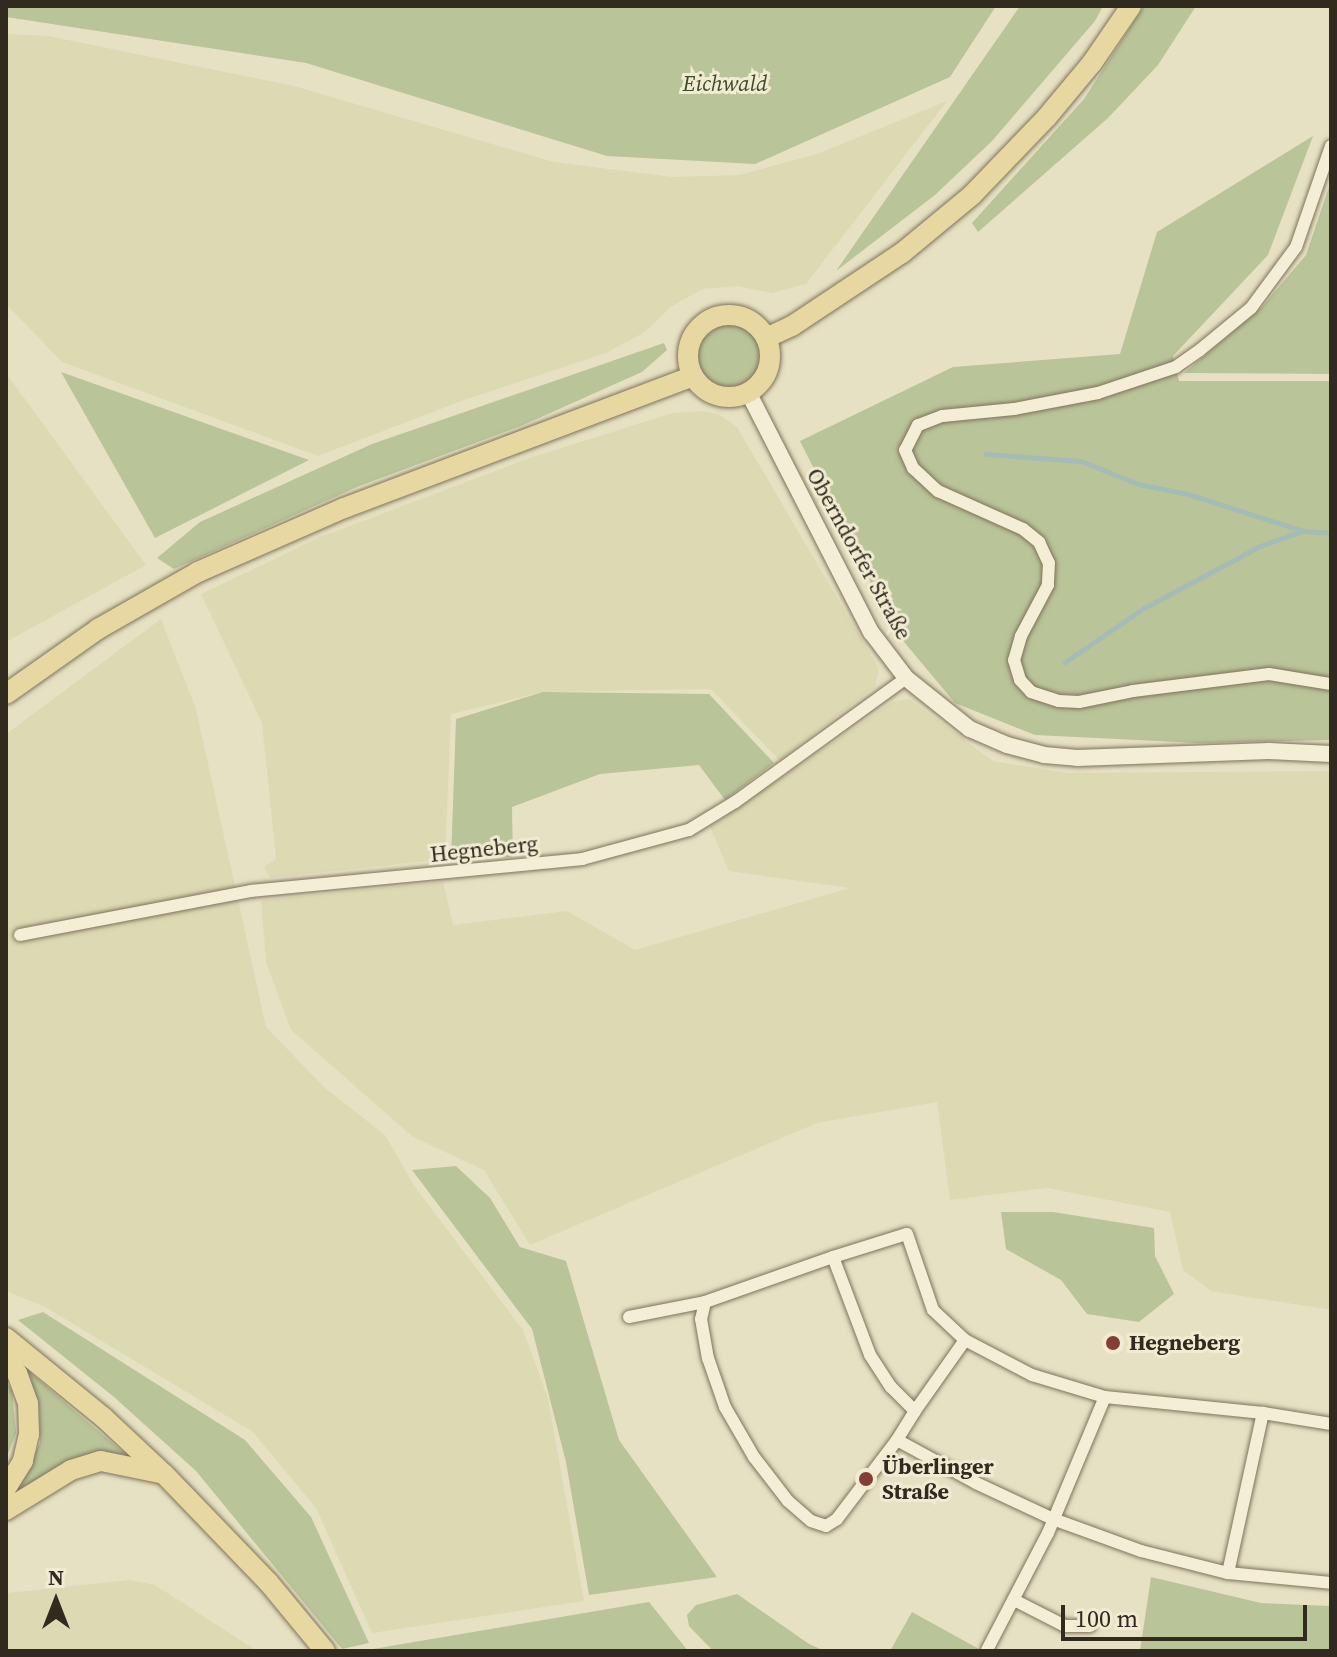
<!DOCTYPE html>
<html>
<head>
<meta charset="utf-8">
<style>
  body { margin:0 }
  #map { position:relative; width:1337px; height:1657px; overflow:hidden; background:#e7e1c3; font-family:"Source Serif 4",serif }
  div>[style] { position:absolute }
  .farmland>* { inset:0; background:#dcdab2 }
  .green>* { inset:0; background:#bac499 }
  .round { border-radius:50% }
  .stream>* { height:5px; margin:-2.5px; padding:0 2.5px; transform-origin:2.5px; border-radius:2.5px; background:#a5bbb7 }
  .roads { filter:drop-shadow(0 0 2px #7f735c) drop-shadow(0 0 2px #7f735c) }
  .minor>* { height:12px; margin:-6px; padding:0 6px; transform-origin:6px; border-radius:6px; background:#f3eed5 }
  .tertiary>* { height:16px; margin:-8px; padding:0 8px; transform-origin:8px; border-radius:8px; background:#f3eed5 }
  .primary>* { height:20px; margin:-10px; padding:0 10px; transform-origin:10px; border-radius:10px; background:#e6d8a0 }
  .primary>.ring { margin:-10px; padding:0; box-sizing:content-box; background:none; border:20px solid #e6d8a0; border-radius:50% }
  .dots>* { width:22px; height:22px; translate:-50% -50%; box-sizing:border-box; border:4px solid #f0ebd2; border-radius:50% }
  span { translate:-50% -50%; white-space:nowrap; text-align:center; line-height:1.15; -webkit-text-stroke:6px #f0ebd2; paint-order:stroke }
  .park-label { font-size:22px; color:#3e4b28; font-style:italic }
  .street-label { font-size:22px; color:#312a1e }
  .poi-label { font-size:22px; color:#312a1e; font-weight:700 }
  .left { translate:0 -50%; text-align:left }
  .frame { position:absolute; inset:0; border:8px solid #312a1e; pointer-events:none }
  .north { position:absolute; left:16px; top:1561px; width:80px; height:80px; -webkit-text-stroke:6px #f0ebd2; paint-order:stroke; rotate:0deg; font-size:22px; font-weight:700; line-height:32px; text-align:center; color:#312a1e }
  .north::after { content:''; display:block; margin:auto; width:28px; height:36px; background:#312a1e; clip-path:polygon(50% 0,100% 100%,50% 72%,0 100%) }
  .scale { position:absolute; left:1061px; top:1605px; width:246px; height:36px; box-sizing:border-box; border:4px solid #312a1e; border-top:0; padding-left:10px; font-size:24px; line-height:28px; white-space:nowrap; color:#312a1e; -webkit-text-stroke:6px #f0ebd2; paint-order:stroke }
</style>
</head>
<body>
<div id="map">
  <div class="farmland">
    <i style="clip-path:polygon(6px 34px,48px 36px,294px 86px,554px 162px,672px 177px,739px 175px,817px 154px,947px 101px,806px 284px,772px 293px,737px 286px,702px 289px,671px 307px,645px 332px,606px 353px,464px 400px,318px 456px,62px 362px,6px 304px)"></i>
    <i style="clip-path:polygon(6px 373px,146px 565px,6px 642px)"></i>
    <i style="clip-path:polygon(703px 411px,718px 414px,737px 427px,879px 669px,875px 687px,779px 760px,711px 689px,543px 692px,451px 714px,445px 859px,270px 878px,264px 867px,276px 859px,262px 723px,201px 594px,318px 538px,529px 458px,673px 413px)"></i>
    <i style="clip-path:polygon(161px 619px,196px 709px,266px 1027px,325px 1088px,385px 1135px,415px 1187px,523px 1330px,548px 1398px,584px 1601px,372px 1633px,316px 1508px,253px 1432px,45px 1307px,6px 1291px,6px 734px)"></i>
    <i style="clip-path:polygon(909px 699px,993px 761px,1067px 773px,1331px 771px,1331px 1310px,1211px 1291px,1183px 1270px,1170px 1212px,1047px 1188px,950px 1200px,937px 1102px,817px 1123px,530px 1245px,484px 1170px,413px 1137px,291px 1030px,266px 962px,261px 900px,443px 882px,453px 925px,567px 911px,635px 950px,850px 888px,729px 871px,710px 827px,892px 702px)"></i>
    <i style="clip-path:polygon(130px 1580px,155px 1585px,257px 1651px,6px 1651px,6px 1593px)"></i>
  </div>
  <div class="green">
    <i style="clip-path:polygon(6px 6px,996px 6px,950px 77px,755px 164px,607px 156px,306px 63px,6px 17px)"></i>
    <i style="clip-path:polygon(1020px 6px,1103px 6px,1095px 21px,992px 141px,935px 195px,836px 271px)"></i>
    <i style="clip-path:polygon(1144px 6px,1196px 6px,1158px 65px,1108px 118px,978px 232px,972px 223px,1084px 99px)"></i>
    <i style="clip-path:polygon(1313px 136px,1268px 255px,1173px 356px,1179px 381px,1331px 381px,1331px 740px,1198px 743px,1035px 735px,955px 703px,895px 631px,800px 441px,953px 367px,1120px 354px,1157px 232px)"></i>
    <i style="clip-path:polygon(1331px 181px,1331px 374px,1184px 373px,1262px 307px,1306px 255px)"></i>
    <i class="round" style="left:698px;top:325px;width:64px;height:64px"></i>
    <i style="clip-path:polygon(664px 343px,667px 350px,642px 372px,521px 426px,357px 487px,174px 569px,157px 558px,200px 522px,372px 444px)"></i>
    <i style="clip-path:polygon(61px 372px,309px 460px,155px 538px)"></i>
    <i style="clip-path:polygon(543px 692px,709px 694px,774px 763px,725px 800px,699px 765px,600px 774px,512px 807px,513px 857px,451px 860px,456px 719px)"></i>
    <i style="clip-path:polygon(456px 1166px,490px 1198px,520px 1247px,566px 1261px,619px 1440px,717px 1577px,589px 1595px,566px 1462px,532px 1329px,412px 1170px)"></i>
    <i style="clip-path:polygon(1001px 1212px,1053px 1212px,1154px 1228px,1155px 1256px,1174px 1294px,1139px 1322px,1087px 1314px,1061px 1280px,1006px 1249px)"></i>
    <i style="clip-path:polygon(43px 1312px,245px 1440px,311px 1517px,369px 1643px,342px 1649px,196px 1471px,114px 1397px,18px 1320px)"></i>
    <i style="clip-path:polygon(27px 1370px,125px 1454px,105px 1454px,13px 1499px,40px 1443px,39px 1405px)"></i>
    <i style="clip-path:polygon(6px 1381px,12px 1391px,16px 1433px,6px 1459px)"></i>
    <i style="clip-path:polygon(1151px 1577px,1261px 1603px,1331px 1606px,1331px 1651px,1140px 1651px)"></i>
    <i style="clip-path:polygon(737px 1594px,809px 1644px,825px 1651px,713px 1651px,689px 1626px,687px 1615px,696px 1605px)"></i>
    <i style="clip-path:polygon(649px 1602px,688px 1651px,360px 1651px,361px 1651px)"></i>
    <i style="clip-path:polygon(912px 1612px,979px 1649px,978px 1651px,890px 1651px)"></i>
  </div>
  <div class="stream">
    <i style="left:986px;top:454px;width:95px;rotate:4.2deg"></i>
    <i style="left:1081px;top:461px;width:61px;rotate:22deg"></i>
    <i style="left:1138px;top:484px;width:51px;rotate:11.3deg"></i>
    <i style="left:1188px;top:494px;width:121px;rotate:17.8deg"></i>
    <i style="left:1303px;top:531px;width:28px;rotate:4deg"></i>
    <i style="left:1065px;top:662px;width:96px;rotate:-34.4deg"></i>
    <i style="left:1144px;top:608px;width:132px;rotate:-28.1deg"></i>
    <i style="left:1260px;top:546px;width:45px;rotate:-19.7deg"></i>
  </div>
  <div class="roads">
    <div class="minor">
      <i style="left:1331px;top:146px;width:107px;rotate:109.1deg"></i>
      <i style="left:1296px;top:247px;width:76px;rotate:126.4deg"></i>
      <i style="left:1251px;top:308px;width:66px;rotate:140.5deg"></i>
      <i style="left:1200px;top:350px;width:29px;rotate:145deg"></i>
      <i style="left:1176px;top:367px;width:82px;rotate:161.6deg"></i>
      <i style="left:1098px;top:393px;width:86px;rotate:169.2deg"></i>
      <i style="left:1014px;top:409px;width:72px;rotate:174.4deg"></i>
      <i style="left:942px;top:416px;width:26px;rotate:159deg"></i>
      <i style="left:918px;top:425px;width:28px;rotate:117deg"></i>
      <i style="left:905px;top:450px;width:20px;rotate:66deg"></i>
      <i style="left:913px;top:468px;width:34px;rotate:43deg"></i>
      <i style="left:938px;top:491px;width:93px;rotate:24.1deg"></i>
      <i style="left:1023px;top:529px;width:21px;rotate:39deg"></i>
      <i style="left:1039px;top:542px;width:23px;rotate:65deg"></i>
      <i style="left:1049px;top:563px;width:22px;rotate:93deg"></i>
      <i style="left:1048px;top:585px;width:58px;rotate:117.9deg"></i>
      <i style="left:1021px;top:636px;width:25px;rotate:106deg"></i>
      <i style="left:1014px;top:660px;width:21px;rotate:73deg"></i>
      <i style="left:1020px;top:680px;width:16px;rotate:47deg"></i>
      <i style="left:1031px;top:692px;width:29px;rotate:18deg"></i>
      <i style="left:1059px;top:701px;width:20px;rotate:3deg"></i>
      <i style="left:1079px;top:702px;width:55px;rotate:-11.5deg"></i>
      <i style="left:1133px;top:691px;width:137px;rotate:-7.1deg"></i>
      <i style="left:1269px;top:674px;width:63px;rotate:9.2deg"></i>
      <i style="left:20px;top:935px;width:235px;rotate:-10.8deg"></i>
      <i style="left:251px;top:891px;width:333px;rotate:-5.5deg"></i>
      <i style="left:582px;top:859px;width:111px;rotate:-15.2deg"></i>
      <i style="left:689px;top:830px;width:54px;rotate:-31.3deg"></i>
      <i style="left:735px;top:802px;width:211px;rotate:-35.9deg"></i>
      <i style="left:833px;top:1257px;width:77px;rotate:-17.3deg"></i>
      <i style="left:907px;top:1234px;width:80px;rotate:71.1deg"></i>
      <i style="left:933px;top:1310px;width:44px;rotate:43.2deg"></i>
      <i style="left:965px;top:1340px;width:87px;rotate:125.2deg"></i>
      <i style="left:705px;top:1302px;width:136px;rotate:-19.4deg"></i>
      <i style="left:833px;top:1257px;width:105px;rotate:69.3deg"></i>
      <i style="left:870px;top:1355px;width:38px;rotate:57deg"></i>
      <i style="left:891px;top:1387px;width:34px;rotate:45deg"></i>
      <i style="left:915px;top:1411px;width:34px;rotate:122deg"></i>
      <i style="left:629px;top:1317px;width:77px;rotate:-11.2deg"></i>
      <i style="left:705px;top:1302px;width:17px;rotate:103deg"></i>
      <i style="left:701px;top:1319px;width:40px;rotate:80deg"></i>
      <i style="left:708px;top:1358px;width:52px;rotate:70.9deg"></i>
      <i style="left:725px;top:1407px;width:58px;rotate:59.9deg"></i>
      <i style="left:754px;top:1457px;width:56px;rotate:52.3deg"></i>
      <i style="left:788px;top:1501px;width:30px;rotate:41deg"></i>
      <i style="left:811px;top:1521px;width:16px;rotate:18deg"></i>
      <i style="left:826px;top:1526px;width:13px;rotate:-32deg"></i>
      <i style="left:837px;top:1519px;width:99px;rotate:-52.8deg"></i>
      <i style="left:897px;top:1440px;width:90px;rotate:28.6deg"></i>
      <i style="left:976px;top:1483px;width:85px;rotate:25.1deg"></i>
      <i style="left:1053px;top:1519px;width:94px;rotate:20deg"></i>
      <i style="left:1141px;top:1551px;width:90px;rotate:14.2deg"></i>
      <i style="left:1228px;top:1573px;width:103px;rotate:5.5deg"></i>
      <i style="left:965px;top:1340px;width:76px;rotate:27.6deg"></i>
      <i style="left:1032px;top:1375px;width:76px;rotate:16.8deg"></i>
      <i style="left:1105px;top:1397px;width:159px;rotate:5.8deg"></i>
      <i style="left:1263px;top:1413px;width:69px;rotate:9.2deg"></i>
      <i style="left:1228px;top:1573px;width:164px;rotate:-77.7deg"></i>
      <i style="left:1014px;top:1600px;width:57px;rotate:27deg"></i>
      <i style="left:1065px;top:1626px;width:25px"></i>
      <i style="left:987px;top:1650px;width:132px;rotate:-62.5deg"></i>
      <i style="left:1048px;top:1533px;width:147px;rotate:-67.3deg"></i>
    </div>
    <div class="tertiary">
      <i style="left:748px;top:392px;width:270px;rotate:62.9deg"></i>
      <i style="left:871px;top:632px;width:58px;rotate:52.7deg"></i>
      <i style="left:906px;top:678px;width:82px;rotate:38.6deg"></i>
      <i style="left:970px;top:729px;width:40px;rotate:23.4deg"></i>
      <i style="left:1007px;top:745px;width:38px;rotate:15deg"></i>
      <i style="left:1044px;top:755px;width:33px;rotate:5deg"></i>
      <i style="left:1077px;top:758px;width:192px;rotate:-2.1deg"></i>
      <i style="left:1269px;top:751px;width:62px;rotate:2.8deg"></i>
    </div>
    <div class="primary">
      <i class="ring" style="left:688px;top:315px;width:62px;height:62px"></i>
      <i style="left:766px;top:338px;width:29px;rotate:-25deg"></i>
      <i style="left:792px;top:326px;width:132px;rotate:-33.6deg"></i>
      <i style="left:902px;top:253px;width:91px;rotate:-39.6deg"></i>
      <i style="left:972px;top:195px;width:108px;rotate:-46.1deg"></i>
      <i style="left:1047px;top:117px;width:70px;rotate:-50.2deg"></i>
      <i style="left:1092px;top:63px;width:69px;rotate:-55.6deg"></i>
      <i style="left:6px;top:694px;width:113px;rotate:-35.2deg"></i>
      <i style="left:98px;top:629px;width:115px;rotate:-29.7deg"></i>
      <i style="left:198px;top:572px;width:159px;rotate:-23.7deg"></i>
      <i style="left:344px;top:508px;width:373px;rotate:-20.7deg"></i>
      <i style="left:6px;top:1338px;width:125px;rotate:39.2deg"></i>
      <i style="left:103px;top:1417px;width:83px;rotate:43.1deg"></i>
      <i style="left:164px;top:1474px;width:151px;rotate:46.1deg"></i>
      <i style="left:269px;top:1583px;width:88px;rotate:50.5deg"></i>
      <i style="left:6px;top:1358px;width:19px;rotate:54deg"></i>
      <i style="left:17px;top:1373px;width:32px;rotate:70deg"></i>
      <i style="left:28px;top:1403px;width:31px;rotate:88deg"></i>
      <i style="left:29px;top:1434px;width:28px;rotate:103deg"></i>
      <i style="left:23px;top:1461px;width:32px;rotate:122deg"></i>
      <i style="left:6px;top:1510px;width:76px;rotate:-31.6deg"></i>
      <i style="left:71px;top:1470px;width:31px;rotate:-17deg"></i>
      <i style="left:101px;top:1461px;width:60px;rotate:11.5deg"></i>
    </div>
  </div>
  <div class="dots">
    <i style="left:1113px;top:1343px;background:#863d35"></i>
    <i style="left:866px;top:1479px;background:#863d35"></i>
  </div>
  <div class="park-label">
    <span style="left:725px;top:84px">Eichwald</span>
  </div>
  <div class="street-label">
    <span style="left:859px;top:554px;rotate:61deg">Oberndorfer Straße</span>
    <span style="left:484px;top:849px;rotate:-6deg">Hegneberg</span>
  </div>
  <div class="poi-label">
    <span class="left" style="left:1129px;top:1343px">Hegneberg</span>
    <span class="left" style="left:882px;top:1479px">Überlinger<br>Straße</span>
  </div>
  <div class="frame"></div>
  <div class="north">N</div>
  <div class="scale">100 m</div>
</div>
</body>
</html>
